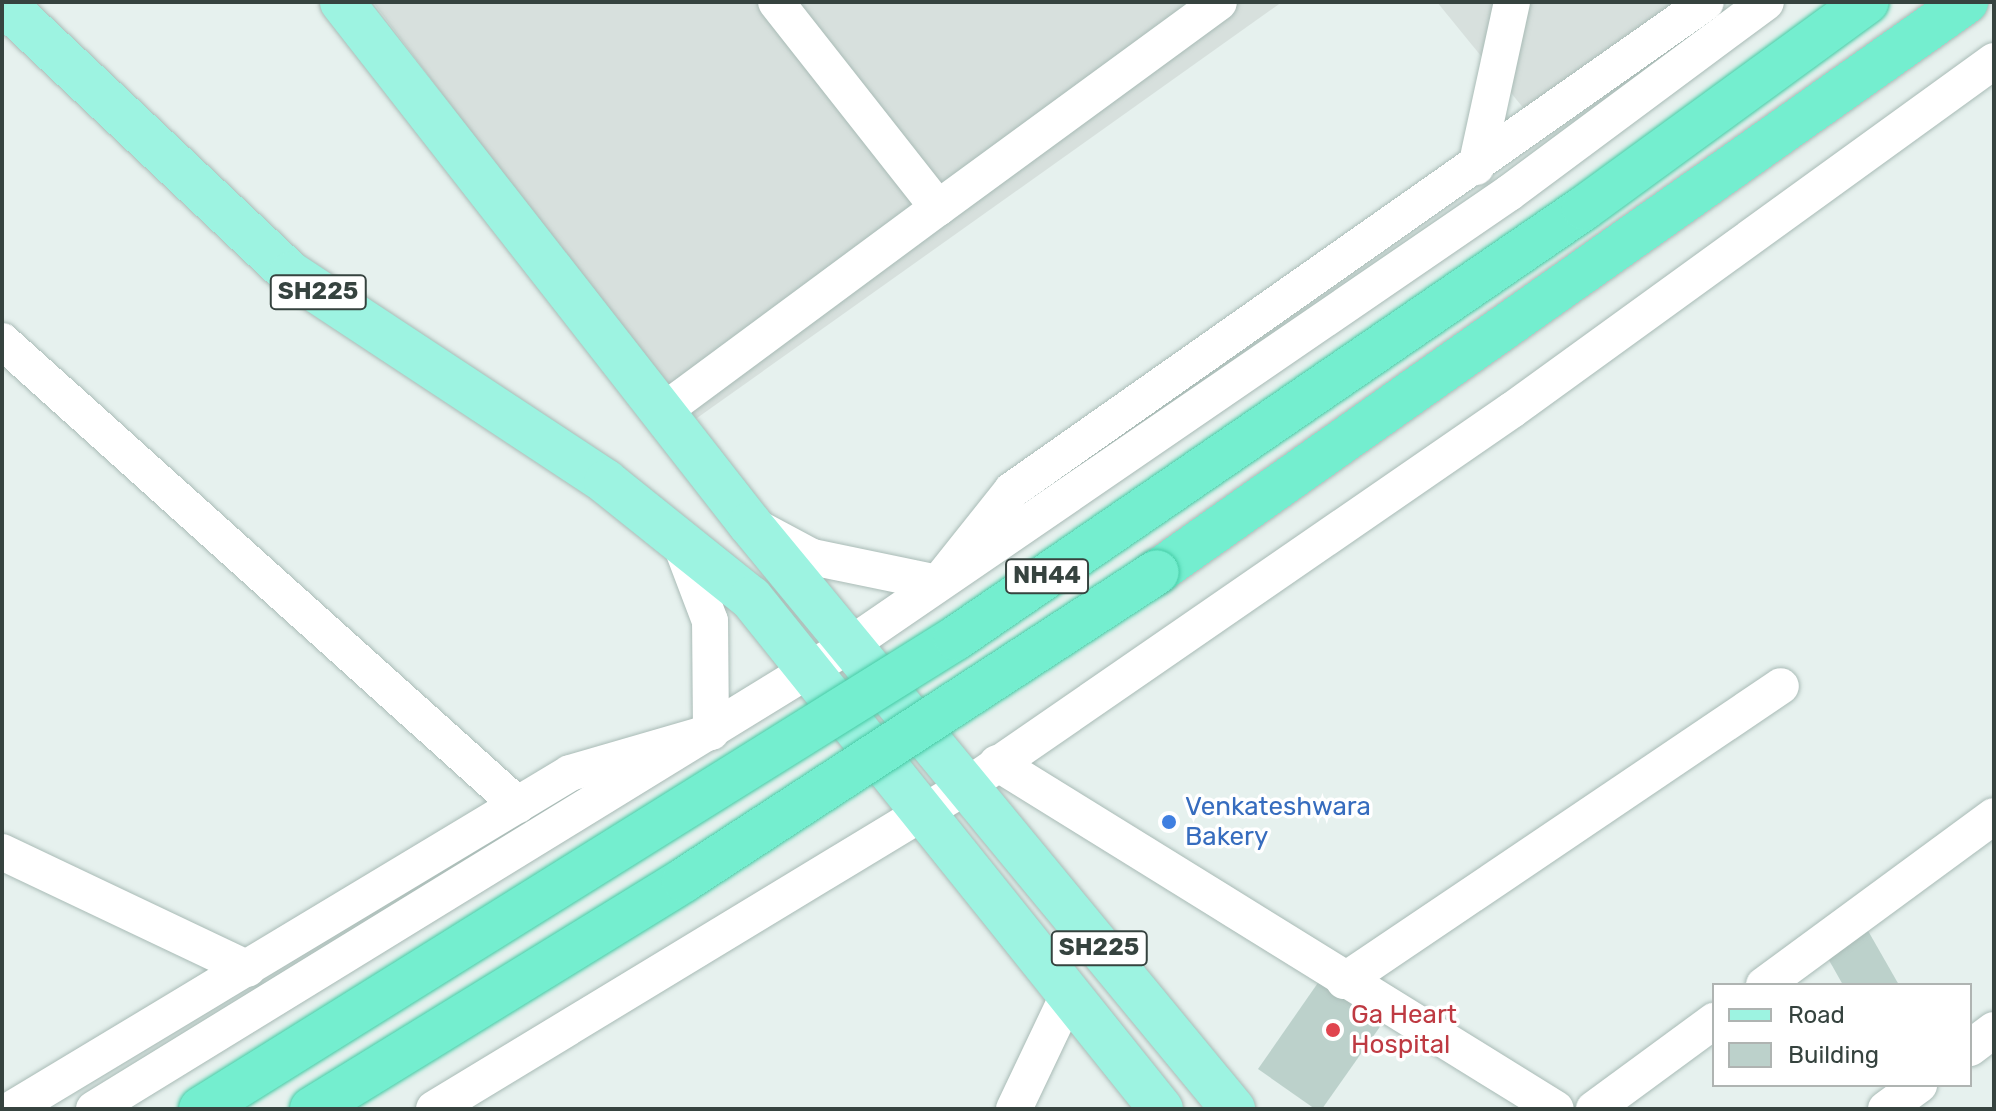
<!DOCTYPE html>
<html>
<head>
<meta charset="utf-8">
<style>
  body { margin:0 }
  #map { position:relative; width:1996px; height:1111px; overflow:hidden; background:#e6f1ee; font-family:Rubik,sans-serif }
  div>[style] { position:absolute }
  .industrial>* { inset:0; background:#d7e0dd }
  .building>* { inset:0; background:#bcd1cb }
  .roads { filter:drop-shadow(0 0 2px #a9bbb6) drop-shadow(0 0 2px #a9bbb6) }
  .minor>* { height:36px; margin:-18px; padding:0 18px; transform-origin:18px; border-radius:18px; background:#fff }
  .major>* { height:44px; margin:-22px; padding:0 22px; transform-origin:22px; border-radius:22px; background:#9df3e1 }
  .highway>* { height:44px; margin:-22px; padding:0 22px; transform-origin:22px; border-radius:22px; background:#74eecf }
  .bridges { filter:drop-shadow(0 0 2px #45cba5) drop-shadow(0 0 2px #45cba5) }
  .highway-bridge>* { height:44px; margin:-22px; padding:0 22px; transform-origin:22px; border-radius:22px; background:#74eecf }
  .dots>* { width:22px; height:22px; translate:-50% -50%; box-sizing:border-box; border:4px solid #fff; border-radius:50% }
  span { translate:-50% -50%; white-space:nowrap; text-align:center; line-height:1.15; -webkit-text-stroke:7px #fff; paint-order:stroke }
  .shield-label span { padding:2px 6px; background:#fff; border:2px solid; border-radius:6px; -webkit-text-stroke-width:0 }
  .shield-label { font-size:24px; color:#36433f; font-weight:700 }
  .shop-label { font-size:26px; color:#366cbe }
  .left { translate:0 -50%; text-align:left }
  .health-label { font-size:26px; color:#be3a42 }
  .frame { position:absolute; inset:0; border:4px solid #36433f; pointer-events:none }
  .legend { position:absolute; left:1712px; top:983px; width:260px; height:104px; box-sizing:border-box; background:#fff; border:2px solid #afb4b2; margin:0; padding:10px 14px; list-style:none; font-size:24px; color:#36433f }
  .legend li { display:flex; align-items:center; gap:16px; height:40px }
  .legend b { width:40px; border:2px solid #afb4b2 }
</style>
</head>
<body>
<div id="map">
  <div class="industrial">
    <i style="clip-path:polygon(373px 2px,1282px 2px,690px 423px)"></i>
    <i style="clip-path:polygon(1437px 2px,1690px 2px,1529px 115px)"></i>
  </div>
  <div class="building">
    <i style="clip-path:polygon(1863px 922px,1899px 985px,1843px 985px,1821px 946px)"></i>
    <i style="clip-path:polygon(1322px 977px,1384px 1021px,1322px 1109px,1315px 1109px,1258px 1069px)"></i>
  </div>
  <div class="roads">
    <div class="minor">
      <i style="left:776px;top:2px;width:262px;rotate:51.8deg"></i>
      <i style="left:938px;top:208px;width:348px;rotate:-36.2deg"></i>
      <i style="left:1476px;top:167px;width:169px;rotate:-77.7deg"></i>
      <i style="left:2px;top:341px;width:694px;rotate:41.96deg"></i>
      <i style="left:662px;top:412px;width:343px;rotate:-36.5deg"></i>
      <i style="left:758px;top:528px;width:61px;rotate:28.2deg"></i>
      <i style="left:812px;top:557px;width:129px;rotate:11.7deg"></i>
      <i style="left:938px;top:583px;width:119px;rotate:-51.5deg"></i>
      <i style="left:1012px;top:490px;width:848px;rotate:-35.11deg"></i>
      <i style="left:997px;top:763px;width:657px;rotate:31.76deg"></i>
      <i style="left:2px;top:852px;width:272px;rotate:25.4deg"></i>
      <i style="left:1344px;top:981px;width:527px;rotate:-34.02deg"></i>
      <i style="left:1764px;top:985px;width:285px;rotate:-36.3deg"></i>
      <i style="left:1970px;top:1048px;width:30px;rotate:-37deg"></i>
      <i style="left:12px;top:1109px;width:651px;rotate:-31.05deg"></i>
      <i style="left:570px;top:773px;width:147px;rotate:-16.2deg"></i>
      <i style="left:711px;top:732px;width:111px;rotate:-90.5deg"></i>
      <i style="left:710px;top:621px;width:85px;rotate:-110.8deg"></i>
      <i style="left:94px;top:1109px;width:888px;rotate:-31.56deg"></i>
      <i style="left:851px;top:644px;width:798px;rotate:-34.43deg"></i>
      <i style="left:1509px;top:193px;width:320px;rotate:-36.6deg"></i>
      <i style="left:434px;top:1109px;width:621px;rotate:-31.23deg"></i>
      <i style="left:965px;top:787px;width:664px;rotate:-34.58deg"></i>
      <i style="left:1512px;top:410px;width:595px;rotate:-35.91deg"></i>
      <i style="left:1014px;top:1109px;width:131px;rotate:-64.6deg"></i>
      <i style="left:1594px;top:1109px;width:149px;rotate:-36.3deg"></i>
      <i style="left:1886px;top:1109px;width:41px;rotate:-36deg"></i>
    </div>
    <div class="major">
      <i style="left:2px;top:2px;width:397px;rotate:43.3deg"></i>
      <i style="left:291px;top:274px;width:377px;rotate:33.4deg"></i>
      <i style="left:606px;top:482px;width:186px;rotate:38.7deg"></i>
      <i style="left:751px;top:598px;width:655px;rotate:51.26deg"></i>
      <i style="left:342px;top:2px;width:663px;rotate:51.99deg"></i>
      <i style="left:750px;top:524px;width:759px;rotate:50.46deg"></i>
    </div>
    <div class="highway">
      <i style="left:1157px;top:572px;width:990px;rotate:-35.17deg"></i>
    </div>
  </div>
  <div class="bridges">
    <div class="highway-bridge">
      <i style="left:201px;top:1109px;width:890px;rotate:-31.96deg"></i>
      <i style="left:956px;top:638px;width:761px;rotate:-34.4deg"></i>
      <i style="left:1584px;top:208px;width:350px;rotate:-36.1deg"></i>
      <i style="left:312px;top:1109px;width:437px;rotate:-31.6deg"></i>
      <i style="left:684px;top:880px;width:564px;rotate:-33.07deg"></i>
    </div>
  </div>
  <div class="dots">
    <i style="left:1169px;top:822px;background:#3f7fe0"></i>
    <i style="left:1333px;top:1030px;background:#e0444e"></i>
  </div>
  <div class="shield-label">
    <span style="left:318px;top:292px">SH225</span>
    <span style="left:1047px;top:576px">NH44</span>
    <span style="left:1099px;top:948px">SH225</span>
  </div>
  <div class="shop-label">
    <span class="left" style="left:1185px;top:822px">Venkateshwara<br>Bakery</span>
  </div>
  <div class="health-label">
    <span class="left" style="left:1351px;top:1030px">Ga Heart<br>Hospital</span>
  </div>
  <div class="frame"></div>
  <ul class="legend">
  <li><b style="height:10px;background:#9df3e1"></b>Road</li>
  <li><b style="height:22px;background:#bcd1cb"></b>Building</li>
  </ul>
</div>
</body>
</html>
